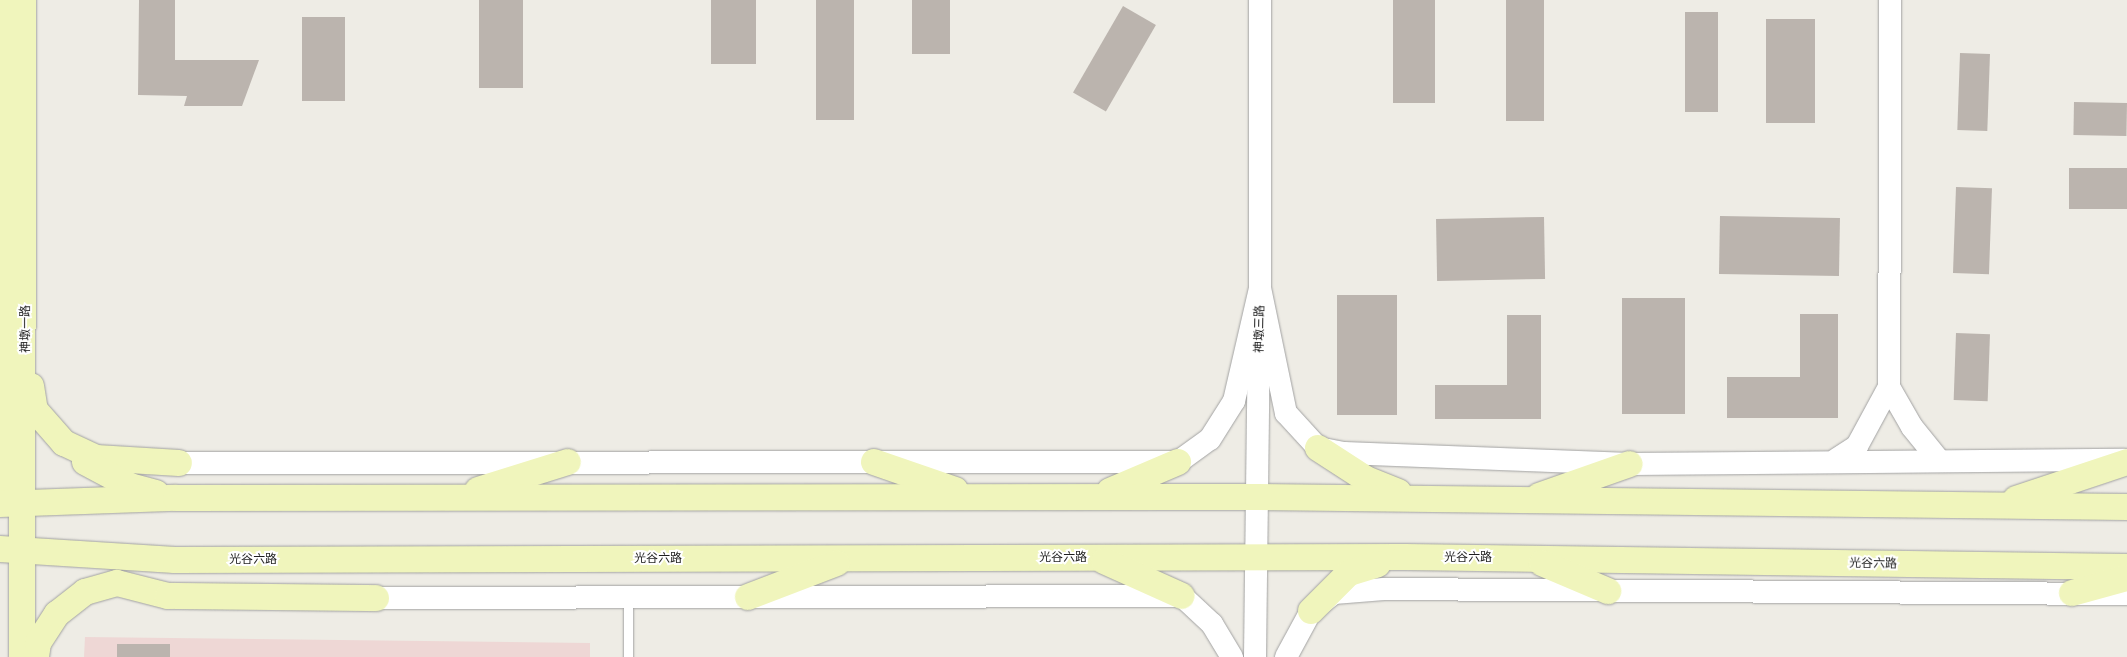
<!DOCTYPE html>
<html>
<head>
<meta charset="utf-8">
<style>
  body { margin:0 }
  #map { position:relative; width:2127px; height:657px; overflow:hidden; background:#eeece5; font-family:Ubuntu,"Noto Sans SC",sans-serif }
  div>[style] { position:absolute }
  .commercial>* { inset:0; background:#eed7d5 }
  .building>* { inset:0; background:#bbb4ae; transform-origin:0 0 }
  .roads { filter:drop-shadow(0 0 1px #a2a2a2) drop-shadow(0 0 1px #a2a2a2) }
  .service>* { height:9px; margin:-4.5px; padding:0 4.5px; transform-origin:4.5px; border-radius:4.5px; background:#fff }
  .tertiary>* { height:22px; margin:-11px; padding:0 11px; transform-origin:11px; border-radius:11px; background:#fff }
  .secondary>* { height:26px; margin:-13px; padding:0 13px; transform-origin:13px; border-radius:13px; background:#f0f5bc }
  span { translate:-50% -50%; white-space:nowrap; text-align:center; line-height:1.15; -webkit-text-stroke:4px #fff; paint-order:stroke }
  .street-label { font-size:12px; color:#1e1e1e }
</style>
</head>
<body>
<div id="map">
  <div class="commercial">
    <i style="clip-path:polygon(85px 637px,590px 643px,590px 657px,84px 657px)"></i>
  </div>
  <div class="building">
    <i style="clip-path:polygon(139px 0,175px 0,175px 60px,259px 60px,242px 106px,184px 106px,187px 96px,138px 95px)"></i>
    <i style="left:479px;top:0;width:44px;height:88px"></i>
    <i style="left:711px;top:0;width:45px;height:64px"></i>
    <i style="left:816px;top:0;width:38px;height:120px"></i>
    <i style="left:912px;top:0;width:38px;height:54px"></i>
    <i style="left:1393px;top:0;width:42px;height:103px"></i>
    <i style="left:1506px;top:0;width:38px;height:121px"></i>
    <i style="left:1123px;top:6px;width:38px;height:100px;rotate:30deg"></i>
    <i style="left:1685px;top:12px;width:33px;height:100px"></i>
    <i style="left:345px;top:17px;width:84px;height:43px;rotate:90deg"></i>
    <i style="left:1766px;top:19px;width:49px;height:104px"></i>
    <i style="left:1960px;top:53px;width:30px;height:77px;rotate:2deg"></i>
    <i style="left:2074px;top:102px;width:53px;height:33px;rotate:1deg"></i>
    <i style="left:2069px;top:168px;width:58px;height:41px"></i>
    <i style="left:1956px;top:187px;width:36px;height:86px;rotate:2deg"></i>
    <i style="left:1720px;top:216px;width:120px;height:58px;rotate:1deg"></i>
    <i style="left:1544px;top:217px;width:62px;height:108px;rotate:89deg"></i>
    <i style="left:1337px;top:295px;width:60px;height:120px"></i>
    <i style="left:1622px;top:298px;width:63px;height:116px"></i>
    <i style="clip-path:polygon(1800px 314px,1838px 314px,1838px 418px,1727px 418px,1727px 377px,1800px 377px)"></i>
    <i style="clip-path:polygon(1507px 315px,1541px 315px,1541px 419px,1435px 419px,1435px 385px,1507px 385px)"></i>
    <i style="left:1956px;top:333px;width:34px;height:67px;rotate:2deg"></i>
    <i style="left:117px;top:644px;width:53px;height:13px"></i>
  </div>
  <div class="roads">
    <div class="service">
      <i style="left:628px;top:657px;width:60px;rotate:-90deg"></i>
    </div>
    <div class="tertiary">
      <i style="left:1890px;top:0;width:387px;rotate:90.1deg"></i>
      <i style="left:1889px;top:387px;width:46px;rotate:60.1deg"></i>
      <i style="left:1912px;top:427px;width:41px;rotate:50.9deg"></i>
      <i style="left:1260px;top:301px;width:301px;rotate:-90deg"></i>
      <i style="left:1837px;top:459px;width:24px;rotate:-33deg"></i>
      <i style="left:1857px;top:446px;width:67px;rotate:-61.5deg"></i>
      <i style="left:179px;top:463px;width:999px;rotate:-0.06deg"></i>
      <i style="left:1178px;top:462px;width:39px;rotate:-36deg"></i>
      <i style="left:1210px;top:439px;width:45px;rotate:-57.7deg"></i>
      <i style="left:1234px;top:401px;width:116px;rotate:-77deg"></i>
      <i style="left:1260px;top:288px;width:128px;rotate:78.3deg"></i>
      <i style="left:1286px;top:413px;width:47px;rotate:47.6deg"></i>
      <i style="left:1318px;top:448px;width:26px;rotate:11deg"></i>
      <i style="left:1344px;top:453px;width:286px;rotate:2.2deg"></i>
      <i style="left:1630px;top:464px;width:494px;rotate:-0.5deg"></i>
      <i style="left:376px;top:598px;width:806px;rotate:-0.14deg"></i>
      <i style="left:1182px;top:596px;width:41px;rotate:43deg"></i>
      <i style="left:1212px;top:624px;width:39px;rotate:59deg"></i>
      <i style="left:1255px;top:657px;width:324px;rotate:-89.3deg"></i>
      <i style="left:1286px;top:657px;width:52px;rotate:-61.5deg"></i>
      <i style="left:1311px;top:611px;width:29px;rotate:-38deg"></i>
      <i style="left:1334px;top:593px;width:50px;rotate:-4.6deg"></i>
      <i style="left:1384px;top:589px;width:743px;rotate:0.39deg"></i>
    </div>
    <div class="secondary">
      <i style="left:1px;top:0;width:492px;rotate:89.4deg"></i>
      <i style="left:31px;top:386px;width:24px;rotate:81deg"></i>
      <i style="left:35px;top:410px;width:44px;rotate:48.7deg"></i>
      <i style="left:64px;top:443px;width:35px;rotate:25deg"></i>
      <i style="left:96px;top:458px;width:83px;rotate:3.4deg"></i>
      <i style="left:1318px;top:448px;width:57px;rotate:32.9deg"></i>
      <i style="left:1366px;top:479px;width:35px;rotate:22deg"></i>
      <i style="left:85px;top:462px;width:51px;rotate:28.1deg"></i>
      <i style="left:130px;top:486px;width:27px;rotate:15deg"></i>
      <i style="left:874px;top:462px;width:86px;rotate:19.1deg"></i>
      <i style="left:478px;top:490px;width:94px;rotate:-17.3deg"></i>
      <i style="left:1110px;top:491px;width:74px;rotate:-23.1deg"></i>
      <i style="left:1539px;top:496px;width:96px;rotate:-19.4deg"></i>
      <i style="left:2016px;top:499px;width:117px;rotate:-18.4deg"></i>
      <i style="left:0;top:504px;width:176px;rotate:-2deg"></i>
      <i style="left:176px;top:498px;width:1081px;rotate:-0.05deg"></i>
      <i style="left:1257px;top:497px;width:870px;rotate:0.66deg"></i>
      <i style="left:0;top:549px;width:175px;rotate:3.6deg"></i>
      <i style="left:175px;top:560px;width:1230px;rotate:-0.14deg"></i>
      <i style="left:1405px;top:557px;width:722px;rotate:0.79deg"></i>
      <i style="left:1104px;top:561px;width:85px;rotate:24.2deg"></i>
      <i style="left:1542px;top:563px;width:72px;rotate:23deg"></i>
      <i style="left:2072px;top:593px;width:57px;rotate:-15.3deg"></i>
      <i style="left:748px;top:597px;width:95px;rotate:-20.9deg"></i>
      <i style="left:1311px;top:611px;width:54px;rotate:-45deg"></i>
      <i style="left:1349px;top:573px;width:30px;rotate:-17deg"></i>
      <i style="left:22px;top:657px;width:657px;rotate:-89.91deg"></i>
      <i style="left:36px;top:657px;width:14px;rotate:-82deg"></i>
      <i style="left:38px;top:643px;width:35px;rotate:-57deg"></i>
      <i style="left:57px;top:614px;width:36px;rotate:-38deg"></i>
      <i style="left:85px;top:592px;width:33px;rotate:-16deg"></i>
      <i style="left:117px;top:583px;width:53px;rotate:14.3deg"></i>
      <i style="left:168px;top:596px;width:208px;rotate:0.6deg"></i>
    </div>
  </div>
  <div class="street-label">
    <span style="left:25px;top:329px;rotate:-90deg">神墩一路</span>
    <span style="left:1259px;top:329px;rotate:-89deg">神墩三路</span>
    <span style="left:1063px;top:557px">光谷六路</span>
    <span style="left:1468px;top:557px">光谷六路</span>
    <span style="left:658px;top:558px">光谷六路</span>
    <span style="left:253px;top:559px">光谷六路</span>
    <span style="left:1873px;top:563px;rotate:1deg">光谷六路</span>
  </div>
</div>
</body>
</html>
